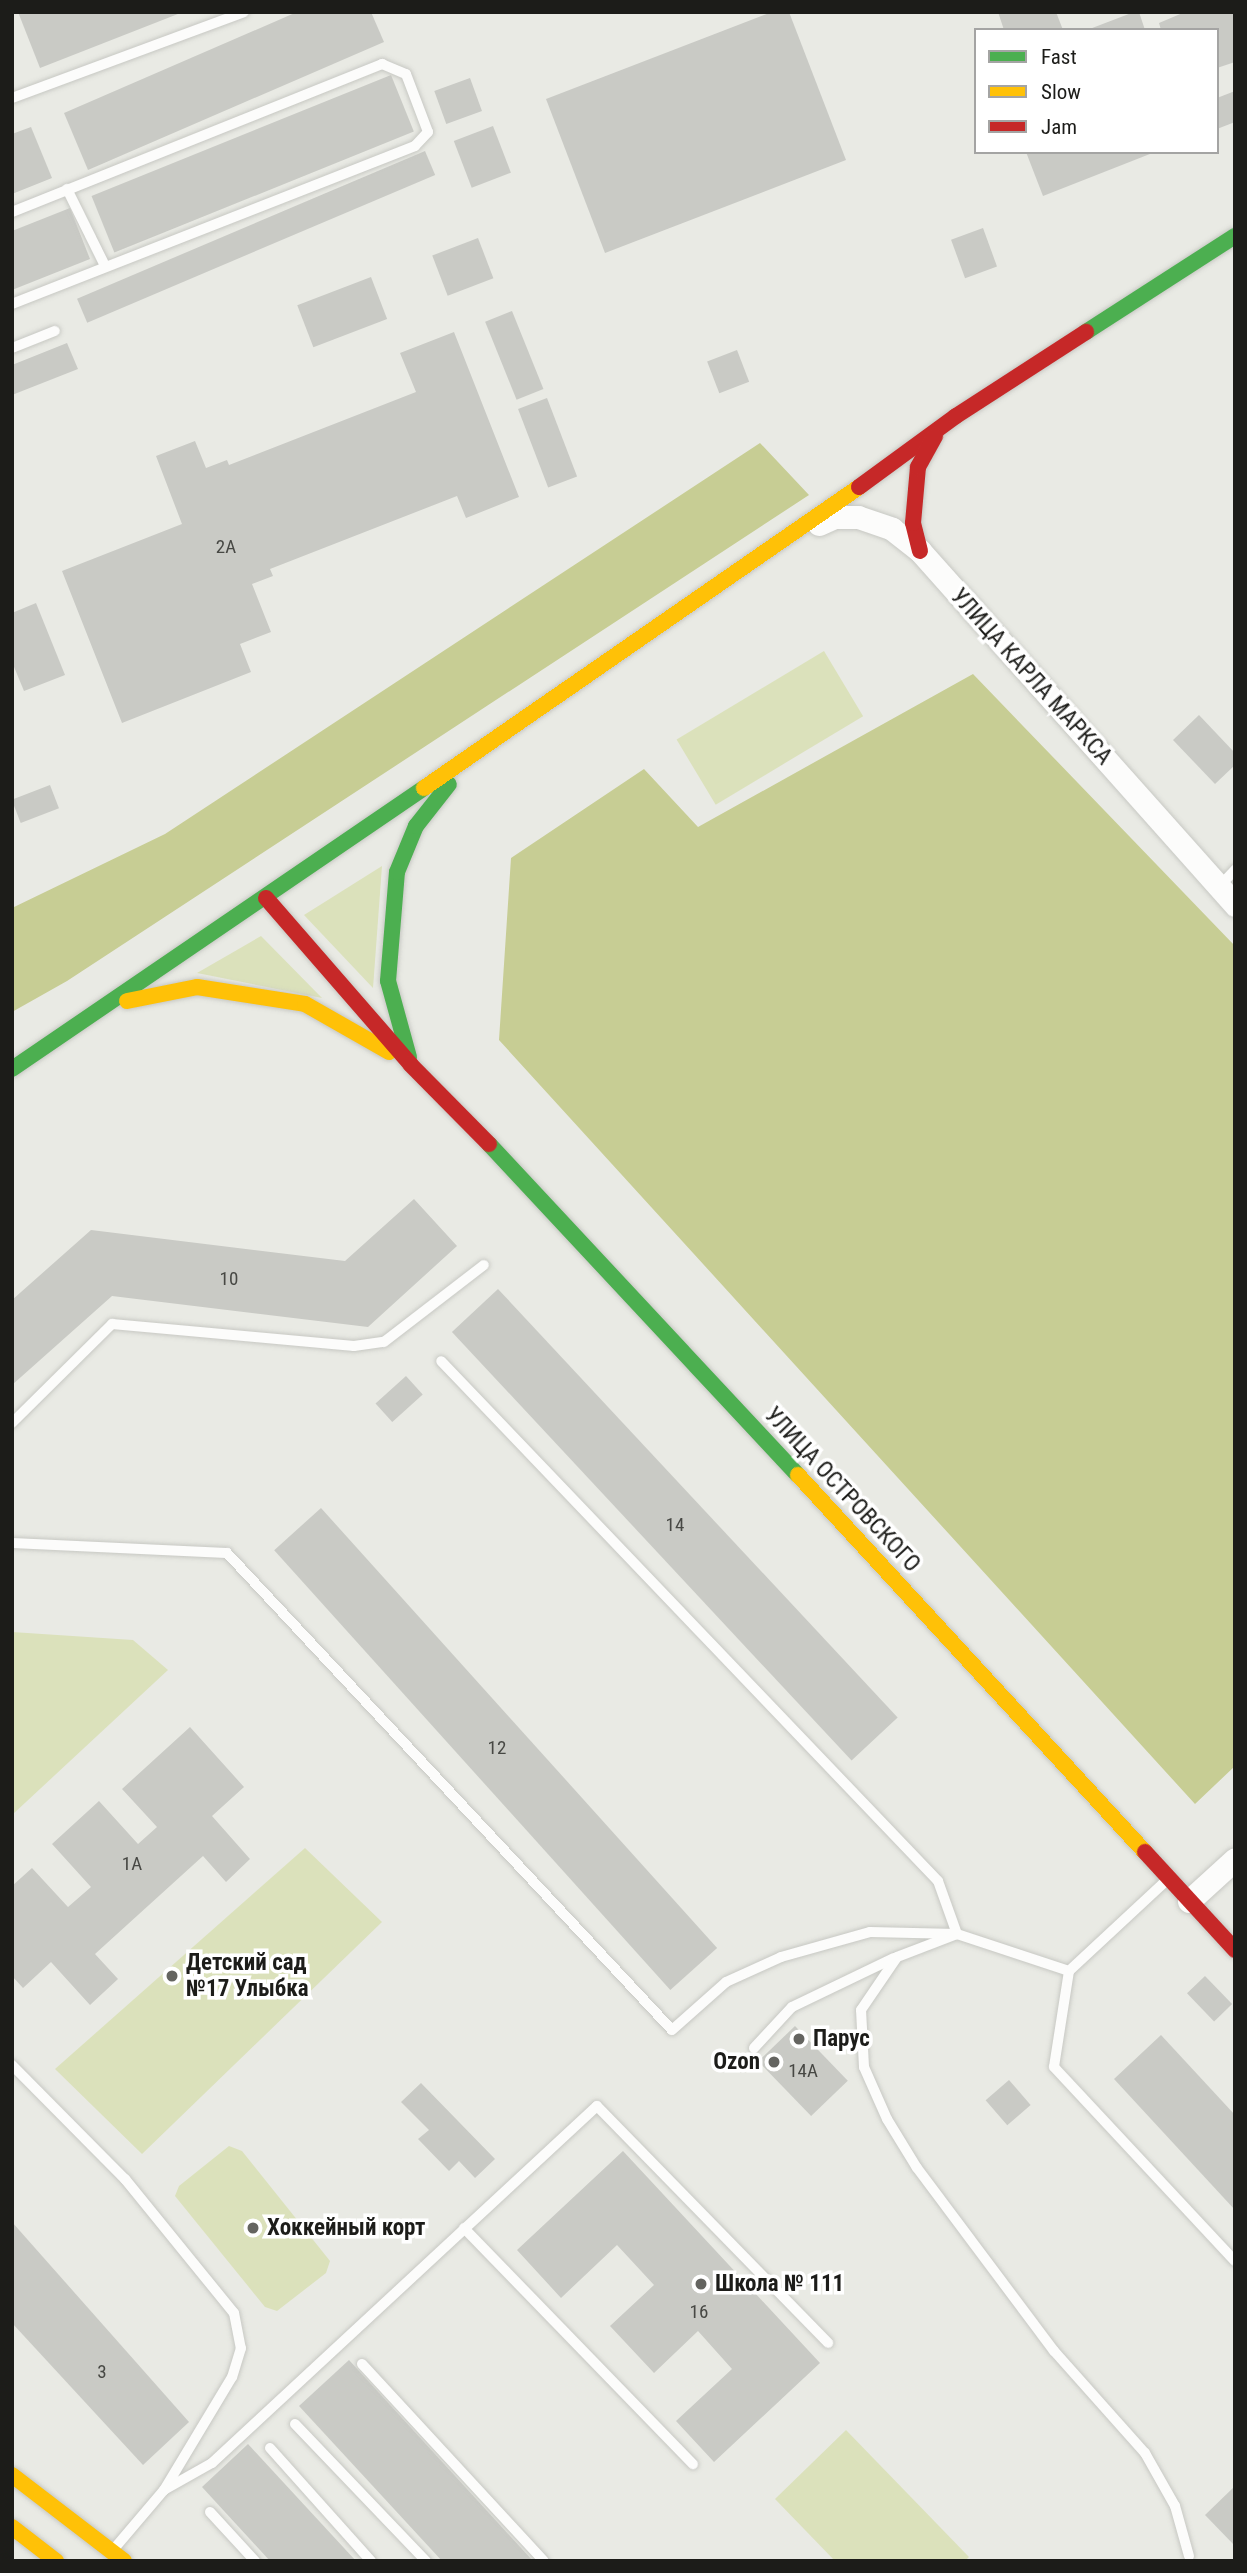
<!DOCTYPE html>
<html>
<head>
<meta charset="utf-8">
<style>
  body { margin:0 }
  #map { position:relative; width:1247px; height:2573px; overflow:hidden; background:#e9eae4; font-family:"Roboto Condensed",sans-serif }
  div>[style] { position:absolute }
  .green>* { inset:0; background:#dbe1bb; transform-origin:0 0 }
  .forest>* { inset:0; background:#c7cd94 }
  .building>* { inset:0; background:#c9cac5; transform-origin:0 0 }
  .roads { filter:drop-shadow(0 0 2px #c7c8c3) drop-shadow(0 0 2px #c7c8c3) }
  .lane>* { height:10px; margin:-5px; padding:0 5px; transform-origin:5px; border-radius:5px; background:#fcfcfb }
  .street>* { height:23px; margin:-11.5px; padding:0 11.5px; transform-origin:11.5px; border-radius:11.5px; background:#fcfcfb }
  .fast>* { height:16px; margin:-8px; padding:0 8px; transform-origin:8px; border-radius:8px; background:#4caf50 }
  .slow>* { height:16px; margin:-8px; padding:0 8px; transform-origin:8px; border-radius:8px; background:#ffc107 }
  .jam>* { height:16px; margin:-8px; padding:0 8px; transform-origin:8px; border-radius:8px; background:#c62828 }
  .dots>* { width:19px; height:19px; translate:-50% -50%; box-sizing:border-box; border:4px solid #fff; border-radius:50% }
  span { translate:-50% -50%; white-space:nowrap; text-align:center; line-height:1.15; -webkit-text-stroke:7px #fff; paint-order:stroke }
  .number-label { font-size:19px; color:#474844 }
  .number-label span { -webkit-text-stroke-width:0 }
  .street-label { font-size:23px; color:#1c1c19 }
  .poi-label { font-size:23px; color:#1c1c19; font-weight:700 }
  .left { translate:0 -50%; text-align:left }
  .right { translate:-100% -50%; text-align:right }
  .frame { position:absolute; inset:0; border:14px solid #1c1c19; pointer-events:none }
  .legend { position:absolute; left:974px; top:28px; width:245px; height:126px; box-sizing:border-box; background:#fff; border:2px solid #a4a4a3; margin:0; padding:9px 12px; list-style:none; font-size:21px; color:#1c1c19 }
  .legend li { display:flex; align-items:center; gap:14px; height:35px }
  .legend b { width:35px; border:2px solid #a4a4a3 }
</style>
</head>
<body>
<div id="map">
  <div class="green">
    <i style="left:824px;top:651px;width:76px;height:172px;rotate:59deg"></i>
    <i style="clip-path:polygon(382px 866px,373px 988px,304px 915px)"></i>
    <i style="clip-path:polygon(261px 936px,322px 998px,197px 973px)"></i>
    <i style="clip-path:polygon(12px 1632px,133px 1640px,168px 1670px,12px 1815px)"></i>
    <i style="clip-path:polygon(305px 1848px,382px 1922px,142px 2154px,55px 2069px)"></i>
    <i style="clip-path:polygon(229px 2146px,242px 2151px,330px 2261px,326px 2273px,277px 2311px,265px 2307px,175px 2196px,179px 2186px)"></i>
    <i style="clip-path:polygon(846px 2430px,969px 2557px,965px 2561px,835px 2561px,775px 2499px)"></i>
  </div>
  <div class="forest">
    <i style="clip-path:polygon(760px 443px,809px 495px,67px 981px,12px 1012px,12px 908px,165px 834px)"></i>
    <i style="clip-path:polygon(973px 674px,1235px 946px,1235px 1766px,1195px 1804px,499px 1040px,511px 858px,644px 769px,698px 827px)"></i>
  </div>
  <div class="building">
    <i style="clip-path:polygon(18px 12px,183px 12px,40px 68px)"></i>
    <i style="clip-path:polygon(297px 12px,371px 12px,384px 42px,88px 170px,64px 113px)"></i>
    <i style="clip-path:polygon(772px 12px,789px 12px,846px 160px,605px 253px,546px 99px)"></i>
    <i style="clip-path:polygon(998px 12px,1056px 12px,1063px 30px,1004px 30px)"></i>
    <i style="clip-path:polygon(1139px 12px,1145px 30px,1087px 30px,1134px 12px)"></i>
    <i style="clip-path:polygon(1185px 12px,1235px 12px,1235px 62px,1217px 68px,1217px 30px,1161px 30px,1159px 23px)"></i>
    <i style="left:391px;top:75px;width:61px;height:323px;rotate:68deg"></i>
    <i style="left:470px;top:78px;width:35px;height:38px;rotate:70deg"></i>
    <i style="clip-path:polygon(1235px 91px,1235px 122px,1217px 129px,1217px 98px)"></i>
    <i style="left:493px;top:126px;width:50px;height:42px;rotate:69deg"></i>
    <i style="clip-path:polygon(31px 127px,52px 178px,12px 194px,12px 134px)"></i>
    <i style="left:425px;top:151px;width:26px;height:378px;rotate:67deg"></i>
    <i style="clip-path:polygon(1026px 152px,1155px 152px,1043px 196px)"></i>
    <i style="clip-path:polygon(70px 208px,90px 259px,12px 290px,12px 231px)"></i>
    <i style="left:983px;top:228px;width:41px;height:34px;rotate:70deg"></i>
    <i style="left:478px;top:238px;width:43px;height:49px;rotate:69deg"></i>
    <i style="left:371px;top:277px;width:45px;height:79px;rotate:69deg"></i>
    <i style="left:512px;top:311px;width:84px;height:29px;rotate:68deg"></i>
    <i style="clip-path:polygon(454px 332px,519px 497px,466px 518px,457px 496px,270px 569px,273px 576px,252px 584px,271px 632px,240px 644px,251px 672px,122px 723px,62px 571px,182px 524px,156px 456px,195px 441px,206px 468px,227px 460px,229px 465px,416px 392px,400px 353px)"></i>
    <i style="clip-path:polygon(67px 343px,78px 369px,12px 395px,12px 365px)"></i>
    <i style="left:737px;top:350px;width:34px;height:32px;rotate:69deg"></i>
    <i style="left:547px;top:398px;width:84px;height:31px;rotate:69deg"></i>
    <i style="clip-path:polygon(36px 603px,65px 675px,24px 691px,12px 662px,12px 613px)"></i>
    <i style="clip-path:polygon(1199px 715px,1235px 753px,1235px 765px,1215px 784px,1173px 740px)"></i>
    <i style="left:50px;top:785px;width:25px;height:41px;rotate:69deg"></i>
    <i style="clip-path:polygon(414px 1199px,457px 1246px,368px 1327px,112px 1296px,12px 1385px,12px 1300px,91px 1230px,345px 1261px)"></i>
    <i style="left:498px;top:1289px;width:586px;height:63px;rotate:47deg"></i>
    <i style="left:406px;top:1376px;width:25px;height:41px;rotate:48deg"></i>
    <i style="left:321px;top:1508px;width:592px;height:63px;rotate:48deg"></i>
    <i style="clip-path:polygon(190px 1727px,244px 1787px,212px 1816px,250px 1859px,226px 1882px,203px 1856px,95px 1954px,118px 1979px,90px 2005px,51px 1962px,23px 1988px,12px 1976px,12px 1886px,32px 1868px,68px 1907px,91px 1887px,52px 1844px,99px 1801px,138px 1844px,157px 1827px,122px 1789px)"></i>
    <i style="left:1205px;top:1976px;width:39px;height:25px;rotate:46deg"></i>
    <i style="left:795px;top:2026px;width:76px;height:51px;rotate:46deg"></i>
    <i style="clip-path:polygon(1161px 2035px,1235px 2115px,1235px 2210px,1114px 2079px)"></i>
    <i style="left:1009px;top:2080px;width:33px;height:31px;rotate:49deg"></i>
    <i style="clip-path:polygon(421px 2083px,495px 2159px,475px 2178px,459px 2161px,449px 2171px,418px 2139px,429px 2130px,401px 2102px)"></i>
    <i style="clip-path:polygon(623px 2151px,820px 2363px,714px 2462px,676px 2421px,732px 2369px,698px 2331px,654px 2373px,610px 2326px,654px 2285px,617px 2245px,561px 2298px,517px 2250px)"></i>
    <i style="clip-path:polygon(12px 2222px,189px 2422px,143px 2465px,12px 2323px)"></i>
    <i style="clip-path:polygon(349px 2360px,533px 2561px,442px 2561px,299px 2406px)"></i>
    <i style="clip-path:polygon(248px 2444px,356px 2561px,270px 2561px,202px 2487px)"></i>
    <i style="clip-path:polygon(1235px 2486px,1235px 2546px,1205px 2515px)"></i>
  </div>
  <div class="roads">
    <div class="lane">
      <i style="left:12px;top:98px;width:247px;rotate:-20.3deg"></i>
      <i style="left:67px;top:189px;width:86px;rotate:63.7deg"></i>
      <i style="left:12px;top:212px;width:399px;rotate:-21.8deg"></i>
      <i style="left:382px;top:64px;width:26px;rotate:23deg"></i>
      <i style="left:406px;top:74px;width:62px;rotate:69.2deg"></i>
      <i style="left:428px;top:132px;width:19px;rotate:133deg"></i>
      <i style="left:415px;top:146px;width:433px;rotate:158.6deg"></i>
      <i style="left:12px;top:348px;width:46px;rotate:-21.6deg"></i>
      <i style="left:1218px;top:888px;width:25px;rotate:-47deg"></i>
      <i style="left:12px;top:1423px;width:141px;rotate:-44.7deg"></i>
      <i style="left:112px;top:1324px;width:243px;rotate:5.2deg"></i>
      <i style="left:354px;top:1346px;width:30px;rotate:-8deg"></i>
      <i style="left:384px;top:1342px;width:126px;rotate:-37.6deg"></i>
      <i style="left:12px;top:1543px;width:215px;rotate:2.7deg"></i>
      <i style="left:227px;top:1553px;width:652px;rotate:46.99deg"></i>
      <i style="left:672px;top:2030px;width:72px;rotate:-41.6deg"></i>
      <i style="left:726px;top:1982px;width:60px;rotate:-24.4deg"></i>
      <i style="left:781px;top:1957px;width:92px;rotate:-15.7deg"></i>
      <i style="left:870px;top:1932px;width:87px;rotate:1.3deg"></i>
      <i style="left:957px;top:1934px;width:56px;rotate:-109.7deg"></i>
      <i style="left:938px;top:1881px;width:719px;rotate:-133.7deg"></i>
      <i style="left:1069px;top:1971px;width:134px;rotate:-42.9deg"></i>
      <i style="left:754px;top:2048px;width:56px;rotate:-47.2deg"></i>
      <i style="left:792px;top:2007px;width:113px;rotate:-25.7deg"></i>
      <i style="left:12px;top:2065px;width:161px;rotate:45.3deg"></i>
      <i style="left:125px;top:2179px;width:173px;rotate:50.9deg"></i>
      <i style="left:234px;top:2313px;width:36px;rotate:79deg"></i>
      <i style="left:241px;top:2348px;width:30px;rotate:107deg"></i>
      <i style="left:232px;top:2377px;width:132px;rotate:121deg"></i>
      <i style="left:164px;top:2490px;width:79px;rotate:130.4deg"></i>
      <i style="left:464px;top:2228px;width:329px;rotate:45.9deg"></i>
      <i style="left:362px;top:2364px;width:268px;rotate:47.3deg"></i>
      <i style="left:295px;top:2424px;width:190px;rotate:46.3deg"></i>
      <i style="left:270px;top:2448px;width:152px;rotate:48.2deg"></i>
      <i style="left:164px;top:2490px;width:55px;rotate:-29.4deg"></i>
      <i style="left:212px;top:2463px;width:525px;rotate:-42.84deg"></i>
      <i style="left:597px;top:2106px;width:331px;rotate:45.7deg"></i>
      <i style="left:210px;top:2512px;width:67px;rotate:47.4deg"></i>
      <i style="left:1189px;top:2556px;width:52px;rotate:-105.6deg"></i>
      <i style="left:1175px;top:2506px;width:61px;rotate:-119.5deg"></i>
      <i style="left:1145px;top:2453px;width:137px;rotate:-131.7deg"></i>
      <i style="left:1054px;top:2351px;width:229px;rotate:-126.8deg"></i>
      <i style="left:917px;top:2168px;width:57px;rotate:-121.5deg"></i>
      <i style="left:887px;top:2119px;width:57px;rotate:-113.9deg"></i>
      <i style="left:864px;top:2067px;width:57px;rotate:-93deg"></i>
      <i style="left:861px;top:2010px;width:64px;rotate:-55.8deg"></i>
      <i style="left:897px;top:1957px;width:64px;rotate:-21deg"></i>
      <i style="left:957px;top:1934px;width:118px;rotate:18.3deg"></i>
      <i style="left:1069px;top:1971px;width:97px;rotate:98.9deg"></i>
      <i style="left:1054px;top:2067px;width:265px;rotate:47deg"></i>
    </div>
    <div class="street">
      <i style="left:819px;top:524px;width:17px;rotate:-24deg"></i>
      <i style="left:835px;top:517px;width:23px"></i>
      <i style="left:858px;top:517px;width:36px;rotate:19deg"></i>
      <i style="left:892px;top:529px;width:36px;rotate:38deg"></i>
      <i style="left:920px;top:551px;width:474px;rotate:48.3deg"></i>
      <i style="left:1189px;top:1901px;width:62px;rotate:-42.4deg"></i>
    </div>
    <div class="fast">
      <i style="left:1086px;top:332px;width:177px;rotate:-32.8deg"></i>
      <i style="left:409px;top:1057px;width:79px;rotate:-105.4deg"></i>
      <i style="left:388px;top:981px;width:109px;rotate:-85.3deg"></i>
      <i style="left:397px;top:872px;width:50px;rotate:-67.6deg"></i>
      <i style="left:416px;top:826px;width:53px;rotate:-51.8deg"></i>
      <i style="left:12px;top:1069px;width:499px;rotate:-34.3deg"></i>
      <i style="left:489px;top:1144px;width:453px;rotate:47deg"></i>
    </div>
    <div class="slow">
      <i style="left:424px;top:788px;width:529px;rotate:-34.68deg"></i>
      <i style="left:127px;top:1001px;width:71px;rotate:-11.3deg"></i>
      <i style="left:197px;top:987px;width:109px;rotate:8.9deg"></i>
      <i style="left:305px;top:1004px;width:97px;rotate:29.7deg"></i>
      <i style="left:798px;top:1475px;width:512px;rotate:47.37deg"></i>
      <i style="left:12px;top:2475px;width:141px;rotate:37.5deg"></i>
      <i style="left:12px;top:2527px;width:56px;rotate:37.7deg"></i>
    </div>
    <div class="jam">
      <i style="left:859px;top:487px;width:120px;rotate:-36.2deg"></i>
      <i style="left:956px;top:416px;width:155px;rotate:-32.9deg"></i>
      <i style="left:920px;top:551px;width:29px;rotate:-104deg"></i>
      <i style="left:913px;top:523px;width:56px;rotate:-84.9deg"></i>
      <i style="left:918px;top:467px;width:35px;rotate:-61deg"></i>
      <i style="left:266px;top:898px;width:221px;rotate:49deg"></i>
      <i style="left:411px;top:1065px;width:111px;rotate:45.4deg"></i>
      <i style="left:1145px;top:1852px;width:133px;rotate:47.4deg"></i>
    </div>
  </div>
  <div class="dots">
    <i style="left:172px;top:1976px;background:#646460"></i>
    <i style="left:799px;top:2039px;background:#646460"></i>
    <i style="left:774px;top:2062px;background:#646460"></i>
    <i style="left:253px;top:2228px;background:#646460"></i>
    <i style="left:701px;top:2284px;background:#646460"></i>
  </div>
  <div class="number-label">
    <span style="left:226px;top:547px">2А</span>
    <span style="left:229px;top:1279px">10</span>
    <span style="left:675px;top:1525px">14</span>
    <span style="left:497px;top:1748px">12</span>
    <span style="left:132px;top:1864px">1А</span>
    <span style="left:803px;top:2071px">14А</span>
    <span style="left:699px;top:2312px">16</span>
    <span style="left:102px;top:2372px">3</span>
  </div>
  <div class="street-label">
    <span style="left:1031px;top:677px;rotate:48deg">УЛИЦА КАРЛА МАРКСА</span>
    <span style="left:842px;top:1490px;rotate:47deg">УЛИЦА ОСТРОВСКОГО</span>
  </div>
  <div class="poi-label">
    <span class="left" style="left:186px;top:1976px">Детский сад<br>№17 Улыбка</span>
    <span class="left" style="left:813px;top:2039px">Парус</span>
    <span class="right" style="left:760px;top:2062px">Ozon</span>
    <span class="left" style="left:267px;top:2228px">Хоккейный корт</span>
    <span class="left" style="left:715px;top:2284px">Школа № 111</span>
  </div>
  <div class="frame"></div>
  <ul class="legend">
  <li><b style="height:9px;background:#4caf50"></b>Fast</li>
  <li><b style="height:9px;background:#ffc107"></b>Slow</li>
  <li><b style="height:9px;background:#c62828"></b>Jam</li>
  </ul>
</div>
</body>
</html>
